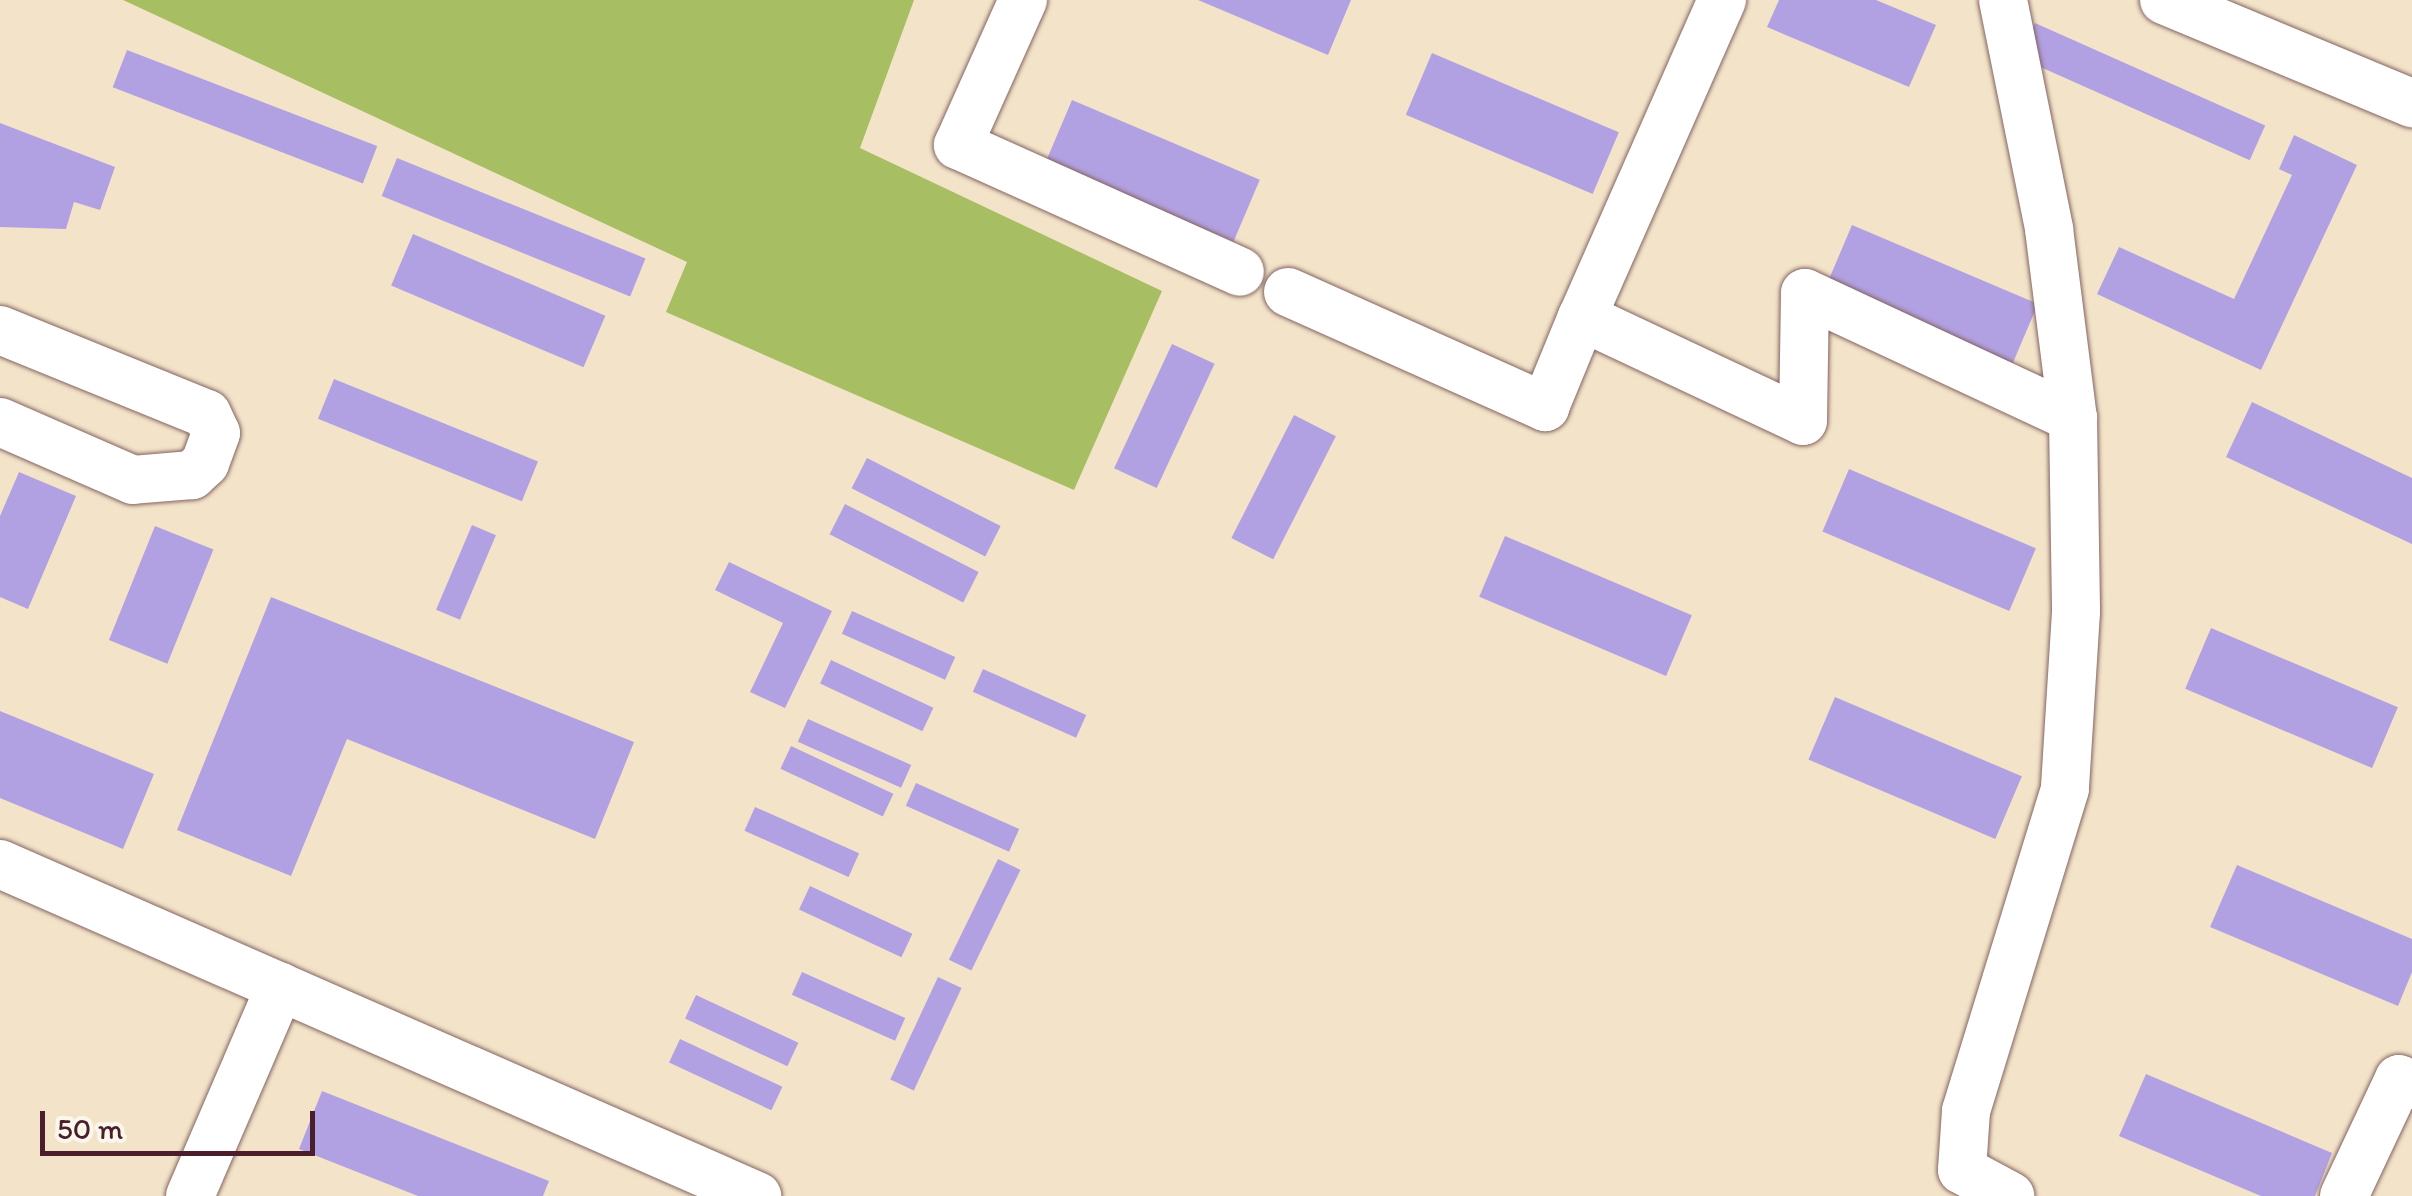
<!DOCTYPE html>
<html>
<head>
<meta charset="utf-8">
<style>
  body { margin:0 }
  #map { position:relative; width:2412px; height:1196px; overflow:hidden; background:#f3e4c9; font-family:Itim,sans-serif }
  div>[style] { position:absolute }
  .green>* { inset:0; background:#a8be62 }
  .building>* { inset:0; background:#b2a1e2; transform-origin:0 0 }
  .roads { filter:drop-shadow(0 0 2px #856462) drop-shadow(0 0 2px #856462) }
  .minor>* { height:48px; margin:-24px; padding:0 24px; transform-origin:24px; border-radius:24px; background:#fff }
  span { translate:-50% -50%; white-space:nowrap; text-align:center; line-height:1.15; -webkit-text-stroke:10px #fbf7ec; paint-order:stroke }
  .scale { position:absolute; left:40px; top:1111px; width:275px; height:45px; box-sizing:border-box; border:5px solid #4a1f2b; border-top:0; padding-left:12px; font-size:30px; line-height:35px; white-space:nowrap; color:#4a1f2b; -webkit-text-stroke:8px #fbf7ec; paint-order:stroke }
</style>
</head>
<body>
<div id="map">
  <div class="green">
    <i style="clip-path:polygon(123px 0,914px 0,860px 148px,1162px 291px,1074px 490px,666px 312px,687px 262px)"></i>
  </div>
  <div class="building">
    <i style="clip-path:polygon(1198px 0,1351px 0,1328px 55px)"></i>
    <i style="clip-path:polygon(1779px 0,1876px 0,1936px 25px,1909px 87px,1767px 27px)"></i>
    <i style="left:2035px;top:23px;width:252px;height:38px;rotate:24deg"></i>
    <i style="left:127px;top:50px;width:268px;height:40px;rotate:21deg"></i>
    <i style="left:1432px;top:53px;width:203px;height:67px;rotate:23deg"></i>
    <i style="left:1072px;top:100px;width:204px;height:67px;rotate:23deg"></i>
    <i style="clip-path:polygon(0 123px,115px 167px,100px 210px,74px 202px,66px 229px,0 227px)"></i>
    <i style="clip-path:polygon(2294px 135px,2357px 165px,2261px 370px,2097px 294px,2119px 247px,2234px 299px,2292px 175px,2279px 169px)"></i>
    <i style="left:397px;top:158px;width:268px;height:41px;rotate:22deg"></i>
    <i style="left:1852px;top:225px;width:202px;height:67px;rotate:23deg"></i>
    <i style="left:413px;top:234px;width:209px;height:56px;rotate:23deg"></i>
    <i style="left:1172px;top:344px;width:47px;height:137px;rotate:25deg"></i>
    <i style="left:334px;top:379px;width:220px;height:43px;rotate:22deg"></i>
    <i style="clip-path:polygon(2252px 402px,2412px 478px,2412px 544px,2226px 457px)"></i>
    <i style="left:1294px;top:415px;width:47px;height:138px;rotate:27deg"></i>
    <i style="left:867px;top:458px;width:150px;height:34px;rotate:27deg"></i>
    <i style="left:1849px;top:469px;width:203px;height:68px;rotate:23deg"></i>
    <i style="clip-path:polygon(19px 472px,76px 496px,28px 609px,0 597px,0 516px)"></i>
    <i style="left:845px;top:504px;width:150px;height:34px;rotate:27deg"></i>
    <i style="left:472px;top:525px;width:26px;height:92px;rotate:23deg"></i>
    <i style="left:155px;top:526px;width:63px;height:123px;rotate:22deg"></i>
    <i style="left:1505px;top:536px;width:203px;height:66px;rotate:23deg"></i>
    <i style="clip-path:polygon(729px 562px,832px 611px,785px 708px,750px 692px,783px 623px,715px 590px)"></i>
    <i style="clip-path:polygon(271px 597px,634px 742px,595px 839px,347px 739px,291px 876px,177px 830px)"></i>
    <i style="left:852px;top:611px;width:113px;height:25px;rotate:24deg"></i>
    <i style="left:2211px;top:628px;width:203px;height:66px;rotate:23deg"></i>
    <i style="left:831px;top:660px;width:113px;height:26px;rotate:25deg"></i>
    <i style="left:983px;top:669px;width:113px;height:25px;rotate:24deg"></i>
    <i style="left:1835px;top:697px;width:203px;height:68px;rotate:23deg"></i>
    <i style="clip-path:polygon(0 711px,154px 774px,123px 849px,0 798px)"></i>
    <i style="left:808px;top:719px;width:113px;height:25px;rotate:24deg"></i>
    <i style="left:791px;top:746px;width:113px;height:25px;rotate:25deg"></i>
    <i style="left:916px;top:783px;width:113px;height:25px;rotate:24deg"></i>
    <i style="left:755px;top:807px;width:114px;height:26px;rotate:24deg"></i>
    <i style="left:998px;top:859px;width:25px;height:112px;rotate:26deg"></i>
    <i style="clip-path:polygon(2237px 865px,2412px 939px,2412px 972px,2398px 1006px,2210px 927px)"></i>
    <i style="left:810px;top:886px;width:113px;height:26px;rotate:25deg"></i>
    <i style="left:802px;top:972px;width:113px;height:25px;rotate:24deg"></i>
    <i style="left:938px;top:977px;width:26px;height:113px;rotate:25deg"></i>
    <i style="left:696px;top:995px;width:113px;height:26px;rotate:25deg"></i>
    <i style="left:680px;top:1039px;width:113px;height:26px;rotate:25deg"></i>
    <i style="clip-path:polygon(2146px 1074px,2332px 1153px,2315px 1196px,2261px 1196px,2119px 1136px)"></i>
    <i style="clip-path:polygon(322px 1091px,549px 1181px,543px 1196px,418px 1196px,299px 1149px)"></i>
  </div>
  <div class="roads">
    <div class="minor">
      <i style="left:1023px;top:0;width:159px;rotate:114.1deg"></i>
      <i style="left:958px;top:145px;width:309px;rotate:24.2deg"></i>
      <i style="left:1722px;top:0;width:347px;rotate:113.8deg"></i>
      <i style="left:1582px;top:317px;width:244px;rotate:25.2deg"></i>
      <i style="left:1803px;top:421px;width:128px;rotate:-89.1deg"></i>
      <i style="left:1805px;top:293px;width:296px;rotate:25deg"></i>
      <i style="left:2003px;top:0;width:234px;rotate:78.6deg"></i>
      <i style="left:2049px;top:229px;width:191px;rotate:82.8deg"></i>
      <i style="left:2073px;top:418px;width:194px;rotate:89.1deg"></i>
      <i style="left:2076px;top:612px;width:177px;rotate:93.6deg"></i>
      <i style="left:2065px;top:789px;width:337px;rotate:107.1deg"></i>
      <i style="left:1966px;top:1111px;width:59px;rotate:93.9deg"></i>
      <i style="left:1962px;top:1170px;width:55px;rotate:28.4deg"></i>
      <i style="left:2164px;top:0;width:269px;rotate:22.6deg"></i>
      <i style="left:1288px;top:292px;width:282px;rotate:24.1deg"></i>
      <i style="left:1545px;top:407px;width:97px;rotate:-67.7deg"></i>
      <i style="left:0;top:330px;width:223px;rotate:22.1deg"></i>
      <i style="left:207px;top:414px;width:21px;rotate:65deg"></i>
      <i style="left:216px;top:433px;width:32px;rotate:110deg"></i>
      <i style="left:205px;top:463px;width:18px;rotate:137deg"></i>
      <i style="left:192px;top:475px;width:59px;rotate:175.2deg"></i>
      <i style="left:133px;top:480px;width:145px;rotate:-156.4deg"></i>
      <i style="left:0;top:864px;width:827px;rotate:23.68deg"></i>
      <i style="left:190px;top:1196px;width:228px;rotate:-66.7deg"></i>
      <i style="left:2344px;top:1196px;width:129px;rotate:-64.8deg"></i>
      <i style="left:2399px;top:1079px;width:14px;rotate:25deg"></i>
    </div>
  </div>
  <div class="scale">50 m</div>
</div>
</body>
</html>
